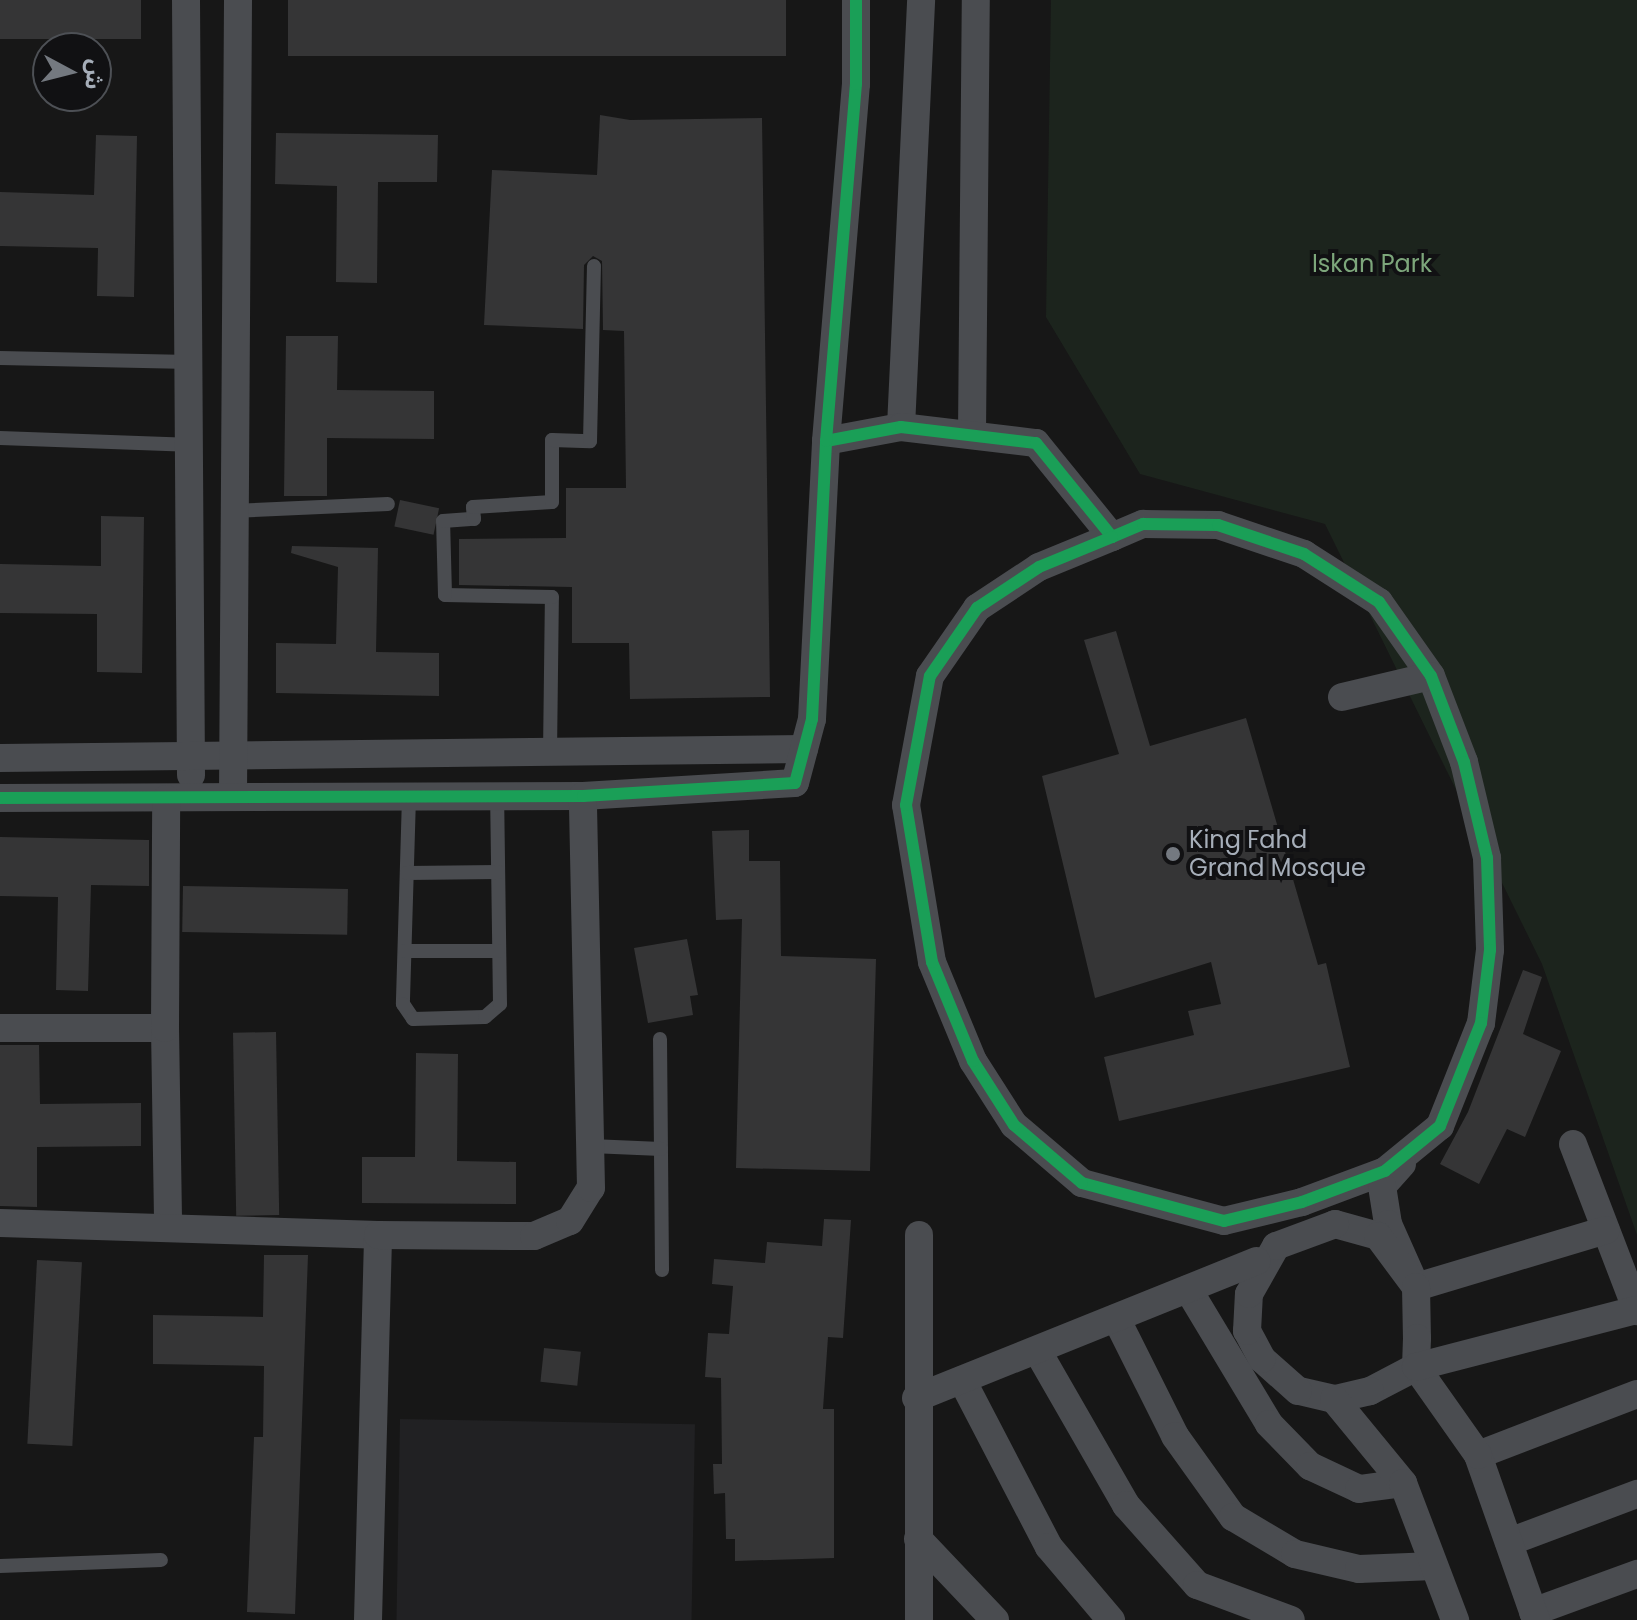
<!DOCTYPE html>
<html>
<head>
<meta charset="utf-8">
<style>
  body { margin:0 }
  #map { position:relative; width:1637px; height:1620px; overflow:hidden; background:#171717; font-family:Poppins,"Noto Sans Arabic",sans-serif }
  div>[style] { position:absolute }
  .built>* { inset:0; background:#212123; transform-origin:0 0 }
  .green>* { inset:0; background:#1c241d }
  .building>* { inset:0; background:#353536; transform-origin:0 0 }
  .service>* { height:14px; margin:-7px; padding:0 7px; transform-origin:7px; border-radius:7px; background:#4a4c50 }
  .minor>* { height:28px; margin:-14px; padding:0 14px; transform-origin:14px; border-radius:14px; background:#4a4c50 }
  .cycleway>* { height:12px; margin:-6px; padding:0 6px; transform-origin:6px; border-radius:6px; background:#1a9f57 }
  .dots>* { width:22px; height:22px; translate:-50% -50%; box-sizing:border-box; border:4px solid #111113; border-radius:50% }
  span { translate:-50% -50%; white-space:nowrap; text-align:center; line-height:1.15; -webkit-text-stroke:8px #111113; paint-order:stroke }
  .park-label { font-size:24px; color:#7da67b }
  .poi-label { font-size:24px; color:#a6aeb9 }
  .left { translate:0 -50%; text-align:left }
  .north { position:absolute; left:32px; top:32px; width:80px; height:80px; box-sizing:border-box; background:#111113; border:2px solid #4d5055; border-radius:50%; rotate:97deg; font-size:22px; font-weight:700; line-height:32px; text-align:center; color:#a6aeb9 }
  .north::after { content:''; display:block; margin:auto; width:28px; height:36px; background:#747980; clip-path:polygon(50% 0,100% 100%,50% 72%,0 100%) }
</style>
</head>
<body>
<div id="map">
  <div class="built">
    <i style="left:400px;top:1419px;width:295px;height:201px;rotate:1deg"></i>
  </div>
  <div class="green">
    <i style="clip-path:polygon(1051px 0,1637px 0,1637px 1235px,1542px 964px,1325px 524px,1140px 474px,1046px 317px)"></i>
  </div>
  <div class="building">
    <i style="left:0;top:0;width:141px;height:39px"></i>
    <i style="left:288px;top:0;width:498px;height:56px"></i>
    <i style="clip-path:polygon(600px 115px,630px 120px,762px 118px,770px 697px,630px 699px,629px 643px,572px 643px,572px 587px,459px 585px,459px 539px,566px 538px,566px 488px,626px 488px,624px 331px,603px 330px,602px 261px,593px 256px,584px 265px,583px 329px,484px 325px,492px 170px,597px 175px)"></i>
    <i style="clip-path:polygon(276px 133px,438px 135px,437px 182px,378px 182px,377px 283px,336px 282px,337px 186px,275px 184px)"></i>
    <i style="clip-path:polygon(96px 135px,137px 136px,134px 297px,97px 296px,98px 248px,0 246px,0 192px,94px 195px)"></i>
    <i style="clip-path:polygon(286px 336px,338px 336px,337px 390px,434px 391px,434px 439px,327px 438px,327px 496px,284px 496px)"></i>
    <i style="left:400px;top:500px;width:40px;height:27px;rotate:12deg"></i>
    <i style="clip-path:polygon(101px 516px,144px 517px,142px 673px,97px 672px,97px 614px,0 613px,0 564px,101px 566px)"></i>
    <i style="clip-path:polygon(292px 546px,378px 548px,376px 652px,439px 653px,439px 696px,276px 693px,276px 643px,336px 644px,338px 567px,291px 553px)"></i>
    <i style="clip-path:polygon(1116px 631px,1150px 746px,1246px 718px,1318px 965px,1326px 963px,1350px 1067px,1119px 1121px,1104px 1057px,1194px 1035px,1188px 1011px,1221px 1004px,1211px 962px,1095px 998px,1042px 776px,1119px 754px,1084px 640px)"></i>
    <i style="clip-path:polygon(749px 830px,749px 861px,780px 861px,781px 956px,876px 959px,870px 1171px,736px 1168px,742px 919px,716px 920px,712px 831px)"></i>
    <i style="clip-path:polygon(0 837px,149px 840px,149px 886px,91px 885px,88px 991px,56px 990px,58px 897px,0 896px)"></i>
    <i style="left:183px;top:886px;width:165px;height:46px;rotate:1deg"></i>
    <i style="clip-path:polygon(687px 939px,698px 995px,690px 996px,693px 1015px,648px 1023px,634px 948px)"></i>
    <i style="clip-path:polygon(1523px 970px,1542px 977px,1523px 1034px,1561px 1051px,1525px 1137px,1507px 1129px,1479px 1184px,1440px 1164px,1468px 1112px)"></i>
    <i style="left:276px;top:1032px;width:183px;height:43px;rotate:89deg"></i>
    <i style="clip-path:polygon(0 1045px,39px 1045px,40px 1104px,141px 1103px,141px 1146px,37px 1147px,37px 1207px,0 1206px)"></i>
    <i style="clip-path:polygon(416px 1053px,458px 1054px,457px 1161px,516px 1162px,516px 1204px,362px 1203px,362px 1157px,415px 1157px)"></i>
    <i style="clip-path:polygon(824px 1219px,851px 1220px,843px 1338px,828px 1337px,823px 1409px,834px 1409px,834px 1558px,735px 1561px,735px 1539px,726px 1539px,725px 1493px,714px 1494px,713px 1464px,722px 1464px,721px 1378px,705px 1377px,708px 1333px,729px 1334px,733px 1286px,712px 1284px,714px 1259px,765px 1263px,767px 1242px,822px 1246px)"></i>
    <i style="clip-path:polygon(264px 1255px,308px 1255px,295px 1614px,247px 1612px,254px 1437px,263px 1437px,264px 1366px,153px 1364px,153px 1315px,263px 1317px)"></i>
    <i style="left:37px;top:1260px;width:45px;height:184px;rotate:3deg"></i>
    <i style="left:544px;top:1348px;width:37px;height:34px;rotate:6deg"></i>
  </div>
  <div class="service">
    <i style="left:0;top:358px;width:190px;rotate:1.2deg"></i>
    <i style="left:0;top:438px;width:187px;rotate:2.1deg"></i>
    <i style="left:232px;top:511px;width:156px;rotate:-2.6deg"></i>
    <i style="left:550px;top:753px;width:156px;rotate:-89.3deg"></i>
    <i style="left:552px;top:597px;width:107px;rotate:-178.9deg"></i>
    <i style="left:445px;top:595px;width:74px;rotate:-91.5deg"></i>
    <i style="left:443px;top:521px;width:31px;rotate:-4deg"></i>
    <i style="left:474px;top:519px;width:12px;rotate:-95deg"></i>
    <i style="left:473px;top:507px;width:79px;rotate:-3.6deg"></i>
    <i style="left:552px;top:502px;width:62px;rotate:-90deg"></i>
    <i style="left:552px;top:440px;width:38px;rotate:2deg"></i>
    <i style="left:590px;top:441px;width:175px;rotate:-88.7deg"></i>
    <i style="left:409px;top:797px;width:207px;rotate:91.7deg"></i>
    <i style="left:403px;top:1004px;width:18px;rotate:56deg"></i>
    <i style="left:413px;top:1019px;width:72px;rotate:-1.6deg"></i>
    <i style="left:485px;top:1017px;width:20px;rotate:-41deg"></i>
    <i style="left:500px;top:1004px;width:208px;rotate:-90.8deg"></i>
    <i style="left:407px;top:873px;width:91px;rotate:-0.6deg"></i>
    <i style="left:405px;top:951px;width:93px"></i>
    <i style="left:660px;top:1039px;width:231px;rotate:89.5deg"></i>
    <i style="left:591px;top:1146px;width:70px;rotate:2.5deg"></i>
    <i style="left:0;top:1566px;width:161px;rotate:-2.1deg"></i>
  </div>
  <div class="minor">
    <i style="left:186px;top:0;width:775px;rotate:89.63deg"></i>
    <i style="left:901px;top:427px;width:427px;rotate:-87.3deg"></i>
    <i style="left:972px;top:434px;width:434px;rotate:-89.5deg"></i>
    <i style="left:826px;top:441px;width:76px;rotate:-10.6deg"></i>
    <i style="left:901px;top:427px;width:136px;rotate:6.8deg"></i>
    <i style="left:1036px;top:443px;width:121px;rotate:51deg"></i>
    <i style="left:1112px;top:537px;width:34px;rotate:-23deg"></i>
    <i style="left:1143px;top:524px;width:75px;rotate:0.8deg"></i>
    <i style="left:1218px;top:525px;width:91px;rotate:18.6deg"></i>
    <i style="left:1304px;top:554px;width:89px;rotate:32.6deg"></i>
    <i style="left:1379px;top:602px;width:90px;rotate:54.9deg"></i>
    <i style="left:1431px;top:676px;width:92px;rotate:69deg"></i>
    <i style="left:1464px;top:762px;width:99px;rotate:76.5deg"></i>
    <i style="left:1487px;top:858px;width:92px;rotate:88.1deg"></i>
    <i style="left:1490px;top:950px;width:74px;rotate:97deg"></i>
    <i style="left:1481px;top:1023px;width:111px;rotate:111.7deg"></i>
    <i style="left:1440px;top:1126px;width:71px;rotate:140.7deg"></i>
    <i style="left:1385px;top:1171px;width:89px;rotate:159.5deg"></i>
    <i style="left:1302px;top:1202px;width:80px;rotate:166.3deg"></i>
    <i style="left:1224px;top:1221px;width:147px;rotate:-165deg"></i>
    <i style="left:1082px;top:1183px;width:89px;rotate:-139.5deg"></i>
    <i style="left:1014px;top:1125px;width:76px;rotate:-122.6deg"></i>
    <i style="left:973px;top:1061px;width:107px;rotate:-112.5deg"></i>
    <i style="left:932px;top:962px;width:159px;rotate:-99.4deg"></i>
    <i style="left:906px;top:805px;width:131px;rotate:-79.5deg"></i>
    <i style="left:930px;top:676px;width:83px;rotate:-55.3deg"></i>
    <i style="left:977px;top:608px;width:74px;rotate:-33.5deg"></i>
    <i style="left:1039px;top:567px;width:79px;rotate:-22.3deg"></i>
    <i style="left:1342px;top:697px;width:91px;rotate:-13.3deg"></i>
    <i style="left:0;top:758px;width:804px;rotate:-0.64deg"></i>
    <i style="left:233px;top:797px;width:797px;rotate:-89.64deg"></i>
    <i style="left:0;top:798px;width:583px;rotate:-0.2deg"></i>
    <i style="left:583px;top:796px;width:212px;rotate:-3.5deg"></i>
    <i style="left:795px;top:783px;width:66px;rotate:-75.1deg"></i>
    <i style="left:812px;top:719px;width:278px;rotate:-87.1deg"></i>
    <i style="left:826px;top:441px;width:358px;rotate:-85.2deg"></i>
    <i style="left:856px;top:84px;width:84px;rotate:-90deg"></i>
    <i style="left:0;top:1028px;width:165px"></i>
    <i style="left:165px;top:1028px;width:199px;rotate:89.1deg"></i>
    <i style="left:165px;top:1028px;width:229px;rotate:-89.7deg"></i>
    <i style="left:1573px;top:1144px;width:179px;rotate:69deg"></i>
    <i style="left:1402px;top:1164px;width:30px;rotate:132deg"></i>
    <i style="left:1382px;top:1186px;width:38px;rotate:81deg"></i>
    <i style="left:1388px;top:1224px;width:69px;rotate:66deg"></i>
    <i style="left:1416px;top:1287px;width:198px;rotate:-16.7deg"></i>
    <i style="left:0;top:1223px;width:378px;rotate:1.8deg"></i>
    <i style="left:1335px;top:1224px;width:45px;rotate:15.6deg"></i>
    <i style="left:1378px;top:1236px;width:64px;rotate:53.3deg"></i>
    <i style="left:1416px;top:1287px;width:51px;rotate:88.9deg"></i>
    <i style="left:1417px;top:1338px;width:29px;rotate:92deg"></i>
    <i style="left:1416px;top:1367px;width:52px;rotate:152.4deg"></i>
    <i style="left:1370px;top:1391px;width:37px;rotate:167deg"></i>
    <i style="left:1334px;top:1399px;width:37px;rotate:-167deg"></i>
    <i style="left:1298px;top:1391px;width:48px;rotate:-138.4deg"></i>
    <i style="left:1262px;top:1359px;width:32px;rotate:-118deg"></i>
    <i style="left:1247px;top:1331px;width:37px;rotate:-87deg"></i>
    <i style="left:1249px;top:1294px;width:55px;rotate:-60.6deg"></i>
    <i style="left:1276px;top:1246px;width:63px;rotate:-20.4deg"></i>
    <i style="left:1188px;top:1289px;width:157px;rotate:59deg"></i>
    <i style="left:1269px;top:1424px;width:59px;rotate:45.7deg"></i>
    <i style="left:1310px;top:1466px;width:54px;rotate:25.1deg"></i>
    <i style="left:1359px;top:1489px;width:44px;rotate:-7.8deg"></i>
    <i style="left:1116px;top:1318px;width:132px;rotate:63.4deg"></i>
    <i style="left:1175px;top:1436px;width:100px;rotate:54.4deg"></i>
    <i style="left:1233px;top:1517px;width:72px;rotate:30.8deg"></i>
    <i style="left:1295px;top:1554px;width:66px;rotate:13.2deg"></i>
    <i style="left:1359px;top:1569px;width:75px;rotate:-2.3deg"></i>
    <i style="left:1037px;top:1350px;width:179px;rotate:60.1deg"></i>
    <i style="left:1126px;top:1505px;width:107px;rotate:48.4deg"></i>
    <i style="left:1197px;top:1585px;width:100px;rotate:20.4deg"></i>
    <i style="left:962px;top:1380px;width:188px;rotate:62.5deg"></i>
    <i style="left:1049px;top:1547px;width:96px;rotate:49.7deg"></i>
    <i style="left:916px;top:1398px;width:367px;rotate:-21.9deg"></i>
    <i style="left:1334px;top:1399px;width:109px;rotate:50.6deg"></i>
    <i style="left:1403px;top:1483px;width:147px;rotate:69.2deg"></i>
    <i style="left:1478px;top:1455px;width:170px;rotate:-21deg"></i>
    <i style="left:918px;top:1539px;width:112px;rotate:46.5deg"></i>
    <i style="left:1509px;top:1542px;width:137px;rotate:-20.6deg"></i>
    <i style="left:1533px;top:1612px;width:111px;rotate:-20.1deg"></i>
    <i style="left:368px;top:1620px;width:385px;rotate:-88.5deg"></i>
    <i style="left:378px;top:1235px;width:156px;rotate:0.4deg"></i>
    <i style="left:534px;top:1236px;width:39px;rotate:-23deg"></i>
    <i style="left:570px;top:1221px;width:39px;rotate:-58deg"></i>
    <i style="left:591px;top:1188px;width:392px;rotate:-91.2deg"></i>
    <i style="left:919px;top:1620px;width:385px;rotate:-90deg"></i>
    <i style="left:1536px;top:1620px;width:175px;rotate:-109.4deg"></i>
    <i style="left:1478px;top:1455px;width:108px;rotate:-125.2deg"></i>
    <i style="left:1416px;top:1367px;width:228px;rotate:-14.5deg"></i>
  </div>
  <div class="cycleway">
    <i style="left:826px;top:441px;width:76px;rotate:-10.6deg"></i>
    <i style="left:901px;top:427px;width:136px;rotate:6.8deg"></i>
    <i style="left:1036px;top:443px;width:121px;rotate:51deg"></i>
    <i style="left:1112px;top:537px;width:34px;rotate:-23deg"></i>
    <i style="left:1143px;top:524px;width:75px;rotate:0.8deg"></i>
    <i style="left:1218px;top:525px;width:91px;rotate:18.6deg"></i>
    <i style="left:1304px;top:554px;width:89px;rotate:32.6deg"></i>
    <i style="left:1379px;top:602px;width:90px;rotate:54.9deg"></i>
    <i style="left:1431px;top:676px;width:92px;rotate:69deg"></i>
    <i style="left:1464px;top:762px;width:99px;rotate:76.5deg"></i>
    <i style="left:1487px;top:858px;width:92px;rotate:88.1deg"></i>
    <i style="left:1490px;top:950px;width:74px;rotate:97deg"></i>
    <i style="left:1481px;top:1023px;width:111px;rotate:111.7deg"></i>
    <i style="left:1440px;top:1126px;width:71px;rotate:140.7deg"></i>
    <i style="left:1385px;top:1171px;width:89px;rotate:159.5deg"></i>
    <i style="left:1302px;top:1202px;width:80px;rotate:166.3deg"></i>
    <i style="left:1224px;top:1221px;width:147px;rotate:-165deg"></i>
    <i style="left:1082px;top:1183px;width:89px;rotate:-139.5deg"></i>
    <i style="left:1014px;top:1125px;width:76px;rotate:-122.6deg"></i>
    <i style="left:973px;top:1061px;width:107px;rotate:-112.5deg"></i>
    <i style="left:932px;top:962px;width:159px;rotate:-99.4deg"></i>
    <i style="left:906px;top:805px;width:131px;rotate:-79.5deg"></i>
    <i style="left:930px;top:676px;width:83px;rotate:-55.3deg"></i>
    <i style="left:977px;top:608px;width:74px;rotate:-33.5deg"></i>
    <i style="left:1039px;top:567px;width:79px;rotate:-22.3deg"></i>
    <i style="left:0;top:798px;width:583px;rotate:-0.2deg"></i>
    <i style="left:583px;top:796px;width:212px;rotate:-3.5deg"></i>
    <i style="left:795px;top:783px;width:66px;rotate:-75.1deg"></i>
    <i style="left:812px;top:719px;width:278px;rotate:-87.1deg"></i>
    <i style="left:826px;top:441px;width:358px;rotate:-85.2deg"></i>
    <i style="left:856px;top:84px;width:84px;rotate:-90deg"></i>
  </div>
  <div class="dots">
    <i style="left:1173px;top:854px;background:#747980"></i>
  </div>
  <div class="park-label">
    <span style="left:1372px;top:264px">Iskan Park</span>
  </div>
  <div class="poi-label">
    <span class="left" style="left:1189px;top:854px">King Fahd<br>Grand Mosque</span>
  </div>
  <div class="north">ش</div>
</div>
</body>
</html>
